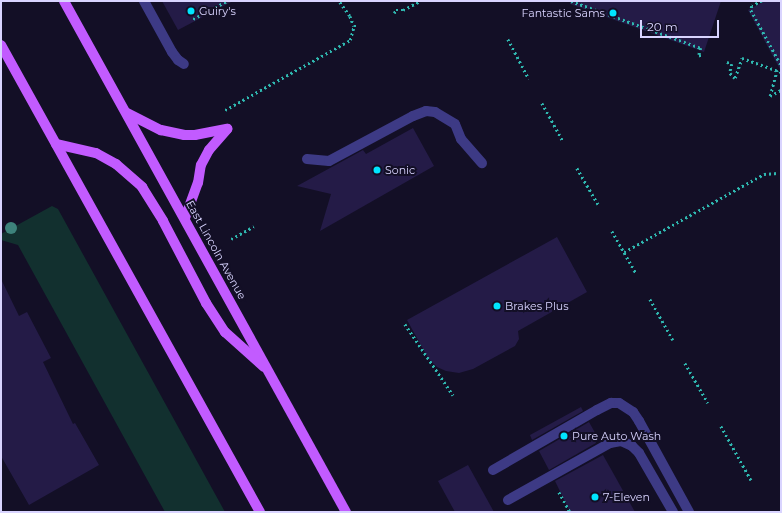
<!DOCTYPE html>
<html>
<head>
<meta charset="utf-8">
<style>
  body { margin:0 }
  #map { position:relative; width:782px; height:513px; overflow:hidden; background:#130f26; font-family:Montserrat,sans-serif }
  div>[style] { position:absolute }
  .green>* { inset:0; background:#12302f }
  .building>* { inset:0; background:#241b47 }
  .path>* { height:2.5px; margin-top:-1.25px; transform-origin:0; background:repeating-linear-gradient(90deg,#2fb8b0 0 2px,transparent 0 5px) }
  .lane>* { height:10px; margin:-5px; padding:0 5px; transform-origin:5px; border-radius:5px; background:#3d3a85 }
  .primary>* { height:10px; margin:-5px; padding:0 5px; transform-origin:5px; border-radius:5px; background:#c25bff }
  .trees>* { width:12px; height:12px; margin:-6px; border-radius:50%; background:#3d827b }
  .dots>* { width:11px; height:11px; translate:-50% -50%; box-sizing:border-box; border:2px solid #130f26; border-radius:50% }
  span { translate:-50% -50%; white-space:nowrap; text-align:center; line-height:1.15; -webkit-text-stroke:4px #130f26; paint-order:stroke }
  .poi-label { font-size:11px; color:#d9d4ff }
  .left { translate:0 -50%; text-align:left }
  .right { translate:-100% -50%; text-align:right }
  .street-label { font-size:11px; color:#d9d4ff }
  .frame { position:absolute; inset:0; border:2px solid #d9d4ff; pointer-events:none }
  .scale { position:absolute; left:640px; top:20px; width:79px; height:18px; box-sizing:border-box; border:2px solid #d9d4ff; border-top:0; padding-left:5px; font-size:12px; line-height:14px; white-space:nowrap; color:#d9d4ff; -webkit-text-stroke:3px #130f26; paint-order:stroke }
</style>
</head>
<body>
<div id="map">
  <div class="green">
    <i style="clip-path:polygon(52px 206px,58px 209px,225px 512px,165px 512px,18px 245px,1px 240px,1px 234px)"></i>
  </div>
  <div class="building">
    <i style="clip-path:polygon(162px 1px,233px 1px,178px 30px)"></i>
    <i style="clip-path:polygon(570px 1px,721px 1px,704px 52px,570px 4px)"></i>
    <i style="clip-path:polygon(765px 1px,781px 1px,781px 71px,748px 10px)"></i>
    <i style="clip-path:polygon(413px 128px,434px 166px,320px 231px,331px 194px,297px 186px,363px 150px,366px 154px)"></i>
    <i style="clip-path:polygon(557px 237px,587px 292px,518px 331px,519px 339px,515px 346px,473px 369px,459px 373px,446px 371px,437px 367px,428px 358px,407px 320px)"></i>
    <i style="clip-path:polygon(1px 279px,19px 316px,27px 312px,51px 358px,43px 362px,73px 424px,75px 423px,99px 465px,29px 505px,1px 456px)"></i>
    <i style="clip-path:polygon(581px 407px,583px 411px,532px 440px,530px 435px)"></i>
    <i style="clip-path:polygon(589px 422px,598px 438px,595px 440px,596px 443px,549px 470px,539px 451px)"></i>
    <i style="clip-path:polygon(603px 455px,635px 512px,570px 512px,555px 481px)"></i>
    <i style="clip-path:polygon(468px 465px,494px 512px,455px 512px,438px 481px)"></i>
  </div>
  <div class="path">
    <i style="left:571px;top:1px;width:138px;rotate:19.9deg"></i>
    <i style="left:701px;top:48px;width:7px;rotate:106deg"></i>
    <i style="left:699px;top:55px;width:3px;rotate:18deg"></i>
    <i style="left:762px;top:1px;width:11px;rotate:153deg"></i>
    <i style="left:752px;top:6px;width:4px;rotate:104deg"></i>
    <i style="left:751px;top:10px;width:63px;rotate:61.4deg"></i>
    <i style="left:340px;top:2px;width:17px;rotate:54deg"></i>
    <i style="left:350px;top:16px;width:11px;rotate:68deg"></i>
    <i style="left:394px;top:13px;width:4px;rotate:-56deg"></i>
    <i style="left:396px;top:10px;width:7px"></i>
    <i style="left:403px;top:10px;width:19px;rotate:-28deg"></i>
    <i style="left:193px;top:19px;width:38px;rotate:-28deg"></i>
    <i style="left:508px;top:39px;width:45px;rotate:62.3deg"></i>
    <i style="left:727px;top:62px;width:5px;rotate:22deg"></i>
    <i style="left:732px;top:64px;width:9px;rotate:103deg"></i>
    <i style="left:730px;top:73px;width:7px;rotate:45deg"></i>
    <i style="left:735px;top:78px;width:21px;rotate:-71deg"></i>
    <i style="left:742px;top:58px;width:41px;rotate:19.7deg"></i>
    <i style="left:770px;top:96px;width:27px;rotate:-75deg"></i>
    <i style="left:770px;top:96px;width:13px;rotate:-29deg"></i>
    <i style="left:542px;top:103px;width:43px;rotate:61.1deg"></i>
    <i style="left:225px;top:110px;width:143px;rotate:-29.2deg"></i>
    <i style="left:350px;top:40px;width:15px;rotate:-74deg"></i>
    <i style="left:354px;top:26px;width:3px"></i>
    <i style="left:577px;top:168px;width:42px;rotate:59.7deg"></i>
    <i style="left:612px;top:231px;width:48px;rotate:60.3deg"></i>
    <i style="left:231px;top:239px;width:26px;rotate:-29deg"></i>
    <i style="left:624px;top:252px;width:160px;rotate:-29.1deg"></i>
    <i style="left:764px;top:174px;width:14px;rotate:-4deg"></i>
    <i style="left:650px;top:299px;width:47px;rotate:60.7deg"></i>
    <i style="left:405px;top:324px;width:86px;rotate:55.9deg"></i>
    <i style="left:685px;top:363px;width:46px;rotate:60.1deg"></i>
    <i style="left:721px;top:426px;width:62px;rotate:60.9deg"></i>
    <i style="left:559px;top:492px;width:23px;rotate:61deg"></i>
  </div>
  <div class="lane">
    <i style="left:144px;top:1px;width:58px;rotate:61.2deg"></i>
    <i style="left:172px;top:52px;width:10px;rotate:53deg"></i>
    <i style="left:178px;top:60px;width:7px;rotate:34deg"></i>
    <i style="left:307px;top:159px;width:22px;rotate:5deg"></i>
    <i style="left:329px;top:161px;width:95px;rotate:-28.2deg"></i>
    <i style="left:413px;top:116px;width:14px;rotate:-21deg"></i>
    <i style="left:426px;top:111px;width:9px;rotate:6deg"></i>
    <i style="left:435px;top:112px;width:23px;rotate:31deg"></i>
    <i style="left:455px;top:124px;width:16px;rotate:68deg"></i>
    <i style="left:461px;top:139px;width:32px;rotate:49deg"></i>
    <i style="left:493px;top:470px;width:120px;rotate:-30deg"></i>
    <i style="left:597px;top:410px;width:16px;rotate:-27deg"></i>
    <i style="left:611px;top:403px;width:8px"></i>
    <i style="left:619px;top:403px;width:17px;rotate:33deg"></i>
    <i style="left:633px;top:412px;width:11px;rotate:56deg"></i>
    <i style="left:639px;top:421px;width:104px;rotate:61.2deg"></i>
    <i style="left:508px;top:500px;width:117px;rotate:-29.2deg"></i>
    <i style="left:610px;top:443px;width:11px;rotate:-10deg"></i>
    <i style="left:621px;top:441px;width:12px;rotate:24deg"></i>
    <i style="left:632px;top:446px;width:10px;rotate:45deg"></i>
    <i style="left:639px;top:453px;width:68px;rotate:60deg"></i>
  </div>
  <div class="primary">
    <i style="left:64px;top:1px;width:584px;rotate:61.11deg"></i>
    <i style="left:1px;top:45px;width:534px;rotate:60.99deg"></i>
    <i style="left:127px;top:113px;width:38px;rotate:27deg"></i>
    <i style="left:161px;top:130px;width:24px;rotate:12deg"></i>
    <i style="left:184px;top:135px;width:11px"></i>
    <i style="left:195px;top:135px;width:33px;rotate:-11deg"></i>
    <i style="left:56px;top:144px;width:41px;rotate:12.7deg"></i>
    <i style="left:96px;top:153px;width:23px;rotate:29deg"></i>
    <i style="left:116px;top:164px;width:35px;rotate:41deg"></i>
    <i style="left:142px;top:187px;width:40px;rotate:58deg"></i>
    <i style="left:163px;top:221px;width:93px;rotate:62.3deg"></i>
    <i style="left:206px;top:303px;width:35px;rotate:57deg"></i>
    <i style="left:225px;top:332px;width:52px;rotate:41.9deg"></i>
    <i style="left:185px;top:218px;width:37px;rotate:-70deg"></i>
    <i style="left:198px;top:183px;width:18px;rotate:-81deg"></i>
    <i style="left:201px;top:165px;width:17px;rotate:-62deg"></i>
    <i style="left:209px;top:150px;width:28px;rotate:-49deg"></i>
  </div>
  <div class="trees">
    <i style="left:11px;top:228px"></i>
  </div>
  <div class="dots">
    <i style="left:191px;top:11px;background:#00e5ff"></i>
    <i style="left:613px;top:13px;background:#00e5ff"></i>
    <i style="left:377px;top:170px;background:#00e5ff"></i>
    <i style="left:497px;top:306px;background:#00e5ff"></i>
    <i style="left:564px;top:436px;background:#00e5ff"></i>
    <i style="left:595px;top:497px;background:#00e5ff"></i>
  </div>
  <div class="poi-label">
    <span class="left" style="left:199px;top:11px">Guiry's</span>
    <span class="right" style="left:605px;top:13px">Fantastic Sams</span>
    <span class="left" style="left:385px;top:170px">Sonic</span>
    <span class="left" style="left:505px;top:306px">Brakes Plus</span>
    <span class="left" style="left:572px;top:436px">Pure Auto Wash</span>
    <span class="left" style="left:603px;top:497px">7-Eleven</span>
  </div>
  <div class="street-label">
    <span style="left:216px;top:250px;rotate:61deg">East Lincoln Avenue</span>
  </div>
  <div class="frame"></div>
  <div class="scale">20 m</div>
</div>
</body>
</html>
